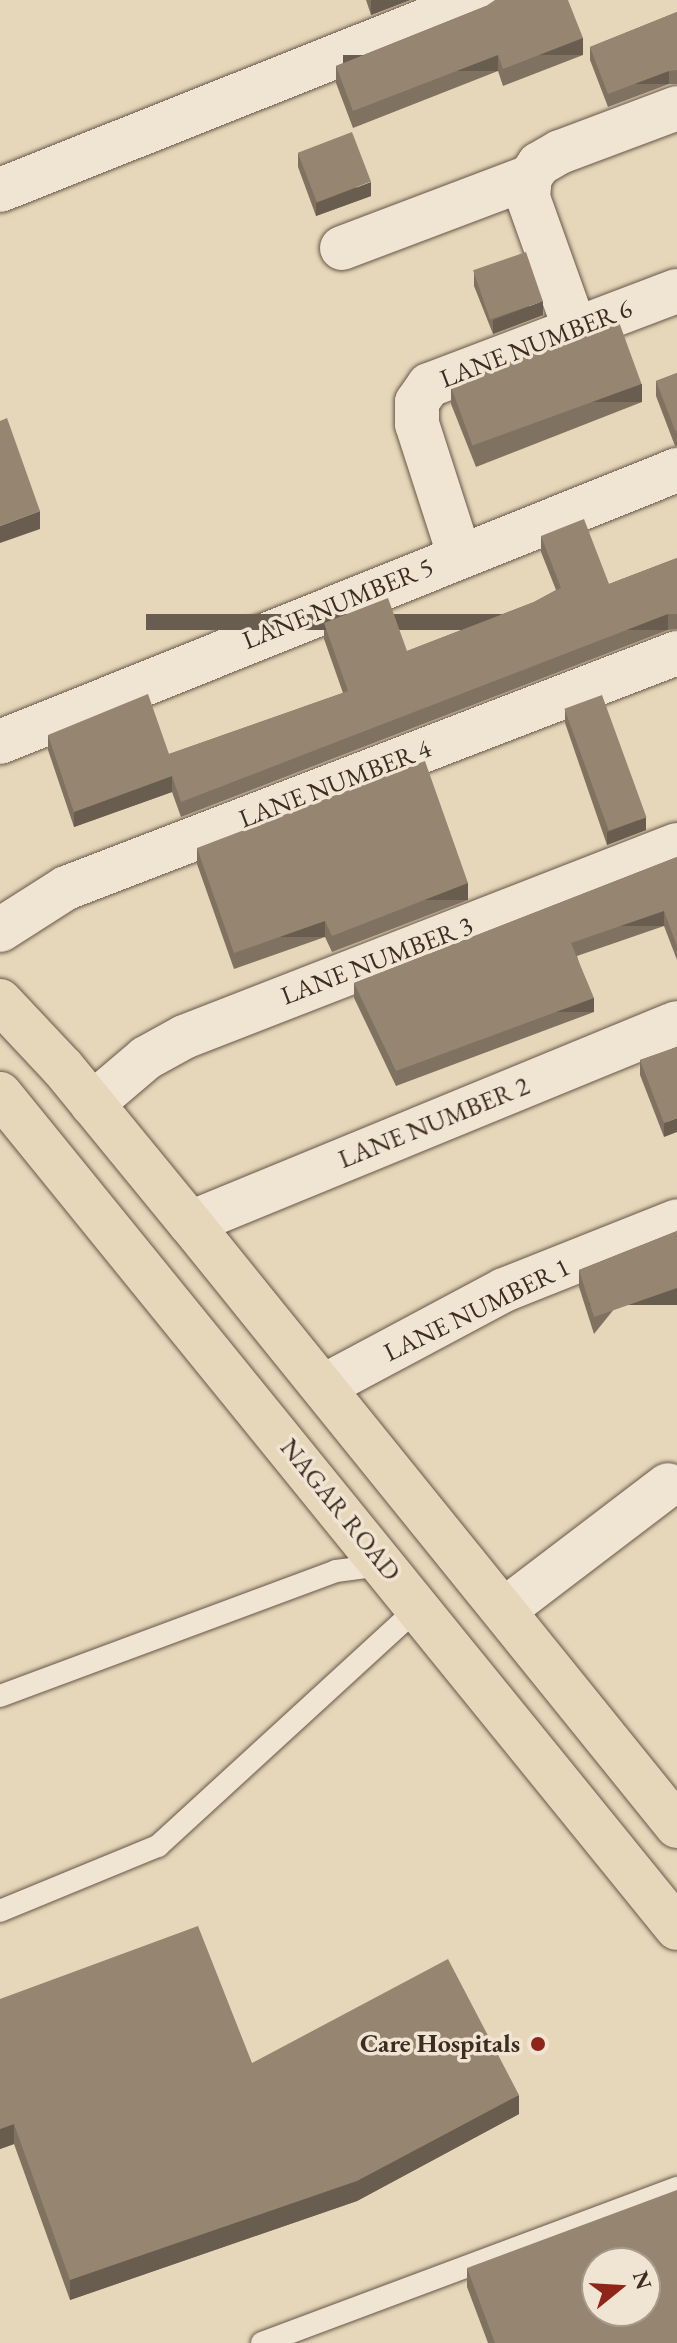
<!DOCTYPE html>
<html>
<head>
<meta charset="utf-8">
<style>
  body { margin:0 }
  #map { position:relative; width:677px; height:2343px; overflow:hidden; background:#e6d7ba; font-family:"EB Garamond",serif }
  div>[style] { position:absolute }
  .roads { filter:drop-shadow(0 0 2px #675748) drop-shadow(0 0 2px #675748) }
  .service>* { height:22px; margin:-11px; padding:0 11px; transform-origin:11px; border-radius:11px; background:#efe5d2 }
  .minor>* { height:44px; margin:-22px; padding:0 22px; transform-origin:22px; border-radius:22px; background:#efe5d2 }
  .trunk>* { height:44px; margin:-22px; padding:0 22px; transform-origin:22px; border-radius:22px; background:#e6d7ba }
  .wall>* { inset:0; background:#807261 }
  .shaded-wall>* { inset:0; background:#685d4f; transform-origin:0 0 }
  .building>* { inset:0; background:#958571; transform-origin:0 0 }
  .dots>* { width:22px; height:22px; translate:-50% -50%; box-sizing:border-box; border:4px solid #efe5d2; border-radius:50% }
  span { translate:-50% -50%; white-space:nowrap; text-align:center; line-height:1.15; -webkit-text-stroke:7px #efe5d2; paint-order:stroke }
  .street-label { font-size:26px; color:#3d2c22 }
  .poi-label { font-size:26px; color:#3d2c22; font-weight:700 }
  .right { translate:-100% -50%; text-align:right }
  .north { position:absolute; left:581px; top:2247px; width:80px; height:80px; box-sizing:border-box; background:#efe5d2; border:2px solid #a89b8c; border-radius:50%; rotate:72deg; font-size:22px; font-weight:700; line-height:32px; text-align:center; color:#3d2c22 }
  .north::after { content:''; display:block; margin:auto; width:28px; height:36px; background:#8f2418; clip-path:polygon(50% 0,100% 100%,50% 72%,0 100%) }
</style>
</head>
<body>
<div id="map">
  <div class="roads">
    <div class="service">
      <i style="left:0;top:1696px;width:358px;rotate:-20.4deg"></i>
      <i style="left:336px;top:1571px;width:45px;rotate:-7.6deg"></i>
      <i style="left:0;top:1911px;width:171px;rotate:-22.4deg"></i>
      <i style="left:158px;top:1846px;width:354px;rotate:-42.5deg"></i>
      <i style="left:262px;top:2343px;width:443px;rotate:-20.5deg"></i>
    </div>
    <div class="minor">
      <i style="left:0;top:190px;width:513px;rotate:-21.72deg"></i>
      <i style="left:342px;top:248px;width:201px;rotate:-20.7deg"></i>
      <i style="left:575px;top:329px;width:139px;rotate:-109.7deg"></i>
      <i style="left:528px;top:198px;width:21px;rotate:-85deg"></i>
      <i style="left:530px;top:177px;width:16px;rotate:-55deg"></i>
      <i style="left:539px;top:164px;width:24px;rotate:-30deg"></i>
      <i style="left:560px;top:152px;width:125px;rotate:-20.6deg"></i>
      <i style="left:459px;top:554px;width:137px;rotate:-107.9deg"></i>
      <i style="left:417px;top:424px;width:22px;rotate:-90deg"></i>
      <i style="left:417px;top:402px;width:21px;rotate:-55deg"></i>
      <i style="left:429px;top:385px;width:265px;rotate:-20.8deg"></i>
      <i style="left:0;top:742px;width:730px;rotate:-21.89deg"></i>
      <i style="left:0;top:930px;width:78px;rotate:-32.5deg"></i>
      <i style="left:66px;top:888px;width:655px;rotate:-21.04deg"></i>
      <i style="left:92px;top:1104px;width:71px;rotate:-40.4deg"></i>
      <i style="left:146px;top:1058px;width:43px;rotate:-28.9deg"></i>
      <i style="left:184px;top:1037px;width:529px;rotate:-21.28deg"></i>
      <i style="left:190px;top:1223px;width:526px;rotate:-22.33deg"></i>
      <i style="left:324px;top:1386px;width:204px;rotate:-28.1deg"></i>
      <i style="left:504px;top:1290px;width:186px;rotate:-21.7deg"></i>
      <i style="left:504px;top:1610px;width:206px;rotate:-37.3deg"></i>
    </div>
    <div class="trunk">
      <i style="left:0;top:1001px;width:92px;rotate:46.8deg"></i>
      <i style="left:63px;top:1068px;width:200px;rotate:50.7deg"></i>
      <i style="left:190px;top:1223px;width:775px;rotate:51.07deg"></i>
      <i style="left:0;top:1094px;width:1074px;rotate:50.93deg"></i>
    </div>
  </div>
  <div class="wall">
    <i style="clip-path:polygon(366px 0,410px 0,371px 15px)"></i>
    <i style="clip-path:polygon(486px 6px,583px 55px,503px 86px,498px 71px,353px 128px,336px 83px,336px 66px)"></i>
    <i style="clip-path:polygon(677px 12px,677px 84px,669px 84px,608px 107px,590px 60px,590px 47px)"></i>
    <i style="clip-path:polygon(298px 153px,371px 196px,316px 216px,298px 167px)"></i>
    <i style="clip-path:polygon(474px 272px,543px 315px,493px 334px,474px 286px)"></i>
    <i style="clip-path:polygon(677px 373px,677px 446px,675px 446px,656px 396px,656px 381px)"></i>
    <i style="clip-path:polygon(451px 386px,642px 402px,476px 467px,451px 404px)"></i>
    <i style="clip-path:polygon(541px 536px,609px 584px,677px 558px,677px 629px,668px 630px,181px 817px,172px 792px,74px 827px,48px 750px,48px 735px,169px 754px,343px 693px,324px 639px,324px 623px,407px 651px,534px 602px,556px 590px,541px 552px)"></i>
    <i style="clip-path:polygon(565px 709px,646px 830px,607px 845px,565px 723px)"></i>
    <i style="clip-path:polygon(197px 848px,468px 900px,332px 952px,325px 937px,234px 969px,197px 864px)"></i>
    <i style="clip-path:polygon(677px 857px,677px 960px,664px 926px,577px 956px,594px 1012px,396px 1086px,354px 998px,354px 983px)"></i>
    <i style="clip-path:polygon(677px 1047px,664px 1137px,640px 1075px,640px 1060px)"></i>
    <i style="clip-path:polygon(677px 1231px,594px 1334px,579px 1287px,579px 1270px)"></i>
    <i style="clip-path:polygon(0 1999px,252px 2063px,519px 2114px,357px 2201px,70px 2300px,14px 2144px,0 2149px)"></i>
    <i style="clip-path:polygon(467px 2268px,677px 2343px,488px 2343px,467px 2287px)"></i>
  </div>
  <div class="shaded-wall">
    <i style="clip-path:polygon(371px 0,410px 0,371px 15px)"></i>
    <i style="left:583px;top:38px;width:17px;height:86px;rotate:90deg"></i>
    <i style="left:498px;top:55px;width:16px;height:155px;rotate:90deg"></i>
    <i style="left:669px;top:71px;width:13px;height:65px;rotate:90deg"></i>
    <i style="clip-path:polygon(371px 182px,371px 196px,316px 216px,316px 203px)"></i>
    <i style="clip-path:polygon(543px 301px,543px 315px,493px 334px,493px 320px)"></i>
    <i style="left:642px;top:384px;width:18px;height:178px;rotate:90deg"></i>
    <i style="clip-path:polygon(40px 511px,40px 529px,0 543px,0 526px)"></i>
    <i style="left:668px;top:614px;width:16px;height:522px;rotate:90deg"></i>
    <i style="clip-path:polygon(172px 776px,172px 792px,74px 827px,74px 812px)"></i>
    <i style="clip-path:polygon(646px 817px,646px 830px,607px 845px,607px 832px)"></i>
    <i style="left:468px;top:883px;width:17px;height:146px;rotate:90deg"></i>
    <i style="left:664px;top:911px;width:15px;height:98px;rotate:90deg"></i>
    <i style="left:325px;top:921px;width:16px;height:96px;rotate:90deg"></i>
    <i style="left:594px;top:998px;width:14px;height:211px;rotate:90deg"></i>
    <i style="clip-path:polygon(677px 1118px,677px 1132px,664px 1137px,664px 1123px)"></i>
    <i style="left:677px;top:1288px;width:17px;height:88px;rotate:90deg"></i>
    <i style="clip-path:polygon(519px 2095px,519px 2114px,357px 2201px,70px 2300px,70px 2280px)"></i>
    <i style="clip-path:polygon(14px 2124px,14px 2144px,0 2149px,0 2129px)"></i>
  </div>
  <div class="building">
    <i style="clip-path:polygon(495px 0,568px 0,583px 38px,503px 69px,498px 55px,353px 111px,336px 66px,486px 6px)"></i>
    <i style="clip-path:polygon(677px 12px,677px 70px,669px 71px,608px 94px,590px 47px)"></i>
    <i style="left:352px;top:132px;width:53px;height:58px;rotate:69deg"></i>
    <i style="left:526px;top:252px;width:52px;height:56px;rotate:71deg"></i>
    <i style="left:619px;top:322px;width:66px;height:180px;rotate:70deg"></i>
    <i style="clip-path:polygon(677px 373px,677px 431px,675px 430px,656px 381px)"></i>
    <i style="clip-path:polygon(7px 418px,40px 511px,0 526px,0 421px)"></i>
    <i style="clip-path:polygon(584px 519px,609px 584px,677px 558px,677px 614px,668px 614px,181px 802px,172px 776px,74px 812px,48px 735px,148px 694px,169px 754px,348px 691px,324px 623px,388px 598px,407px 651px,534px 602px,561px 588px,541px 536px)"></i>
    <i style="left:602px;top:695px;width:130px;height:40px;rotate:70deg"></i>
    <i style="clip-path:polygon(425px 761px,468px 883px,332px 936px,325px 921px,234px 953px,197px 848px)"></i>
    <i style="clip-path:polygon(677px 857px,677px 946px,664px 911px,571px 943px,594px 998px,396px 1071px,354px 983px)"></i>
    <i style="clip-path:polygon(677px 1047px,677px 1118px,664px 1123px,640px 1060px)"></i>
    <i style="clip-path:polygon(677px 1231px,677px 1288px,594px 1317px,579px 1270px)"></i>
    <i style="clip-path:polygon(198px 1926px,252px 2063px,448px 1959px,519px 2095px,357px 2181px,70px 2280px,14px 2124px,0 2129px,0 1999px)"></i>
    <i style="clip-path:polygon(evenodd,677px 2190px,677px 2343px,495px 2343px,467px 2268px,677px 2190px,597px 2263px,645px 2263px,645px 2311px,597px 2311px,597px 2263px)"></i>
  </div>
  <div class="dots">
    <i style="left:538px;top:2044px;background:#8f2418"></i>
  </div>
  <div class="street-label">
    <span style="left:536px;top:344px;rotate:-21deg">LANE NUMBER 6</span>
    <span style="left:338px;top:604px;rotate:-22deg">LANE NUMBER 5</span>
    <span style="left:335px;top:784px;rotate:-21deg">LANE NUMBER 4</span>
    <span style="left:377px;top:961px;rotate:-21deg">LANE NUMBER 3</span>
    <span style="left:434px;top:1123px;rotate:-22deg">LANE NUMBER 2</span>
    <span style="left:477px;top:1310px;rotate:-26deg">LANE NUMBER 1</span>
    <span style="left:340px;top:1510px;rotate:51deg">NAGAR ROAD</span>
  </div>
  <div class="poi-label">
    <span class="right" style="left:520px;top:2044px">Care Hospitals</span>
  </div>
  <div class="north">N</div>
</div>
</body>
</html>
